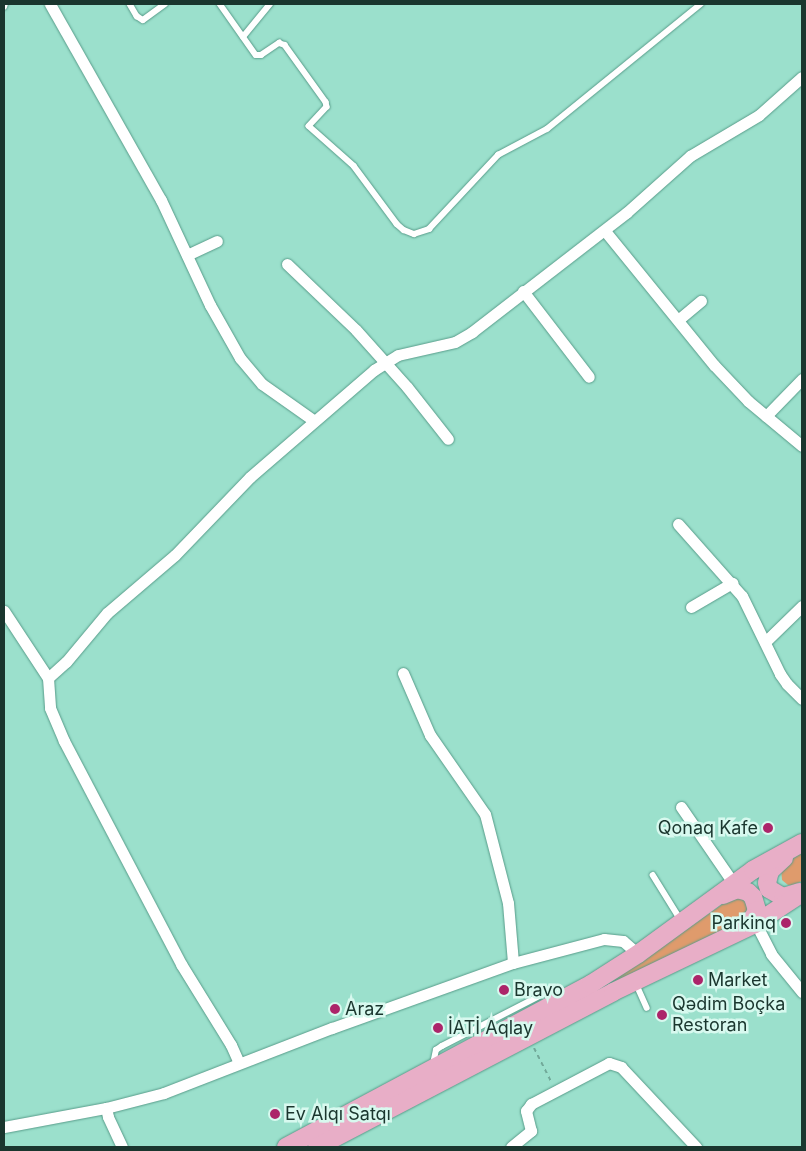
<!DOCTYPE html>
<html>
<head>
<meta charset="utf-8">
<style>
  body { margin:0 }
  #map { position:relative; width:806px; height:1151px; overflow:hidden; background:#9be0cc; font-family:Inter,sans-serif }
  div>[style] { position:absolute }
  .green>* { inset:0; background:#df9b6c }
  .path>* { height:2px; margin-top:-1px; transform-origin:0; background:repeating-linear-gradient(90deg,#71a999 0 4px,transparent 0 8px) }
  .roads { filter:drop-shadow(0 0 1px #589c8a) drop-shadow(0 0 1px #589c8a) }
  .service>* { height:5.5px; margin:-2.75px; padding:0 2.75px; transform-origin:2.75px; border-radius:2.75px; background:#fff }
  .minor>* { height:11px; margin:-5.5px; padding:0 5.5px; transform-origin:5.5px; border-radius:5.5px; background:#fff }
  .primary>* { height:18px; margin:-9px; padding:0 9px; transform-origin:9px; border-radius:9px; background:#e8aec7 }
  .dots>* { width:14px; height:14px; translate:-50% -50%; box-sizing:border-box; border:2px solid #d8f9ef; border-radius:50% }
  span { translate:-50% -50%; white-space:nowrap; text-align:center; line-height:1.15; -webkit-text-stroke:5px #d8f9ef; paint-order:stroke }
  .poi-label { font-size:18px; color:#1a362e }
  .right { translate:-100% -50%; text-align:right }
  .left { translate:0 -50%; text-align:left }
  .frame { position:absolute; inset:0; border:5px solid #1a362e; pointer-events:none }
</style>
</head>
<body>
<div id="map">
  <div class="green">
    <i style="clip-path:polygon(802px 852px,802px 881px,794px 885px,788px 885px,782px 880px,781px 868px)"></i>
    <i style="clip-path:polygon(743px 896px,748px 900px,750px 912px,736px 924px,608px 987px,607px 985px,727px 901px)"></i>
  </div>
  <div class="path">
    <i style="left:534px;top:1048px;width:38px;rotate:63deg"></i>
  </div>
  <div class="roads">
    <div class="service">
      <i style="left:130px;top:4px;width:14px;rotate:60deg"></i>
      <i style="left:137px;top:16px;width:7px;rotate:34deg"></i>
      <i style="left:143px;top:20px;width:27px;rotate:-36deg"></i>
      <i style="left:220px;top:4px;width:62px;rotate:54.8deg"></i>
      <i style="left:256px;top:55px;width:5px"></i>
      <i style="left:261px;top:55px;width:22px;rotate:-34deg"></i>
      <i style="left:279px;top:43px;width:6px;rotate:18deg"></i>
      <i style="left:285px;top:45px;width:70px;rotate:54.3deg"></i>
      <i style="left:326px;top:102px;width:5px;rotate:79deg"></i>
      <i style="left:327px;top:107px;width:26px;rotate:133deg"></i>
      <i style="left:309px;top:126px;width:60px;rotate:41.6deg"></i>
      <i style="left:354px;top:166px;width:72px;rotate:53.4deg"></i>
      <i style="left:397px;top:224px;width:9px;rotate:41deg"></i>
      <i style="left:404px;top:230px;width:11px;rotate:22deg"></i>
      <i style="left:414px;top:234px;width:16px;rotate:-18deg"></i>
      <i style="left:429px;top:229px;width:101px;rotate:-47deg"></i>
      <i style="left:498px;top:155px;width:55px;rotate:-28deg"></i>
      <i style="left:547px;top:129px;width:198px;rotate:-39.1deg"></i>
      <i style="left:4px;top:7px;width:3px;rotate:-72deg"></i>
      <i style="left:243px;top:37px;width:43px;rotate:-50.7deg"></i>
      <i style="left:653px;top:875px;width:53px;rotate:58.1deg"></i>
      <i style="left:636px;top:983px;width:27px;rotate:66deg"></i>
      <i style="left:433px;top:1064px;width:14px;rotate:-78deg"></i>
      <i style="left:436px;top:1050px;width:7px;rotate:-34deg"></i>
      <i style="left:442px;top:1046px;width:118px;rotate:-27.2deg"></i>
      <i style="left:547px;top:992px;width:8px;rotate:-7deg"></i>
      <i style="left:555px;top:991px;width:9px;rotate:41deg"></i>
    </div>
    <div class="minor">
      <i style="left:50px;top:4px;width:225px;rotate:60.5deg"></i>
      <i style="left:161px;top:200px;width:116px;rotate:65deg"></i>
      <i style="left:210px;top:305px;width:61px;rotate:60.5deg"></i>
      <i style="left:240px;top:358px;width:34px;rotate:50deg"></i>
      <i style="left:262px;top:384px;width:62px;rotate:35.2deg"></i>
      <i style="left:605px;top:231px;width:173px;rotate:50.9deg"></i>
      <i style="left:714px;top:365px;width:50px;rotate:46.6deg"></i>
      <i style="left:748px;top:401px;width:70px;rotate:39.8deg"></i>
      <i style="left:187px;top:255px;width:33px;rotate:-25deg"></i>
      <i style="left:287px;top:264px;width:95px;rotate:43.7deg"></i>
      <i style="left:356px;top:330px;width:76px;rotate:48.2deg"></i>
      <i style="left:407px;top:387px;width:66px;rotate:51.7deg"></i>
      <i style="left:523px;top:291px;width:108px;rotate:52.5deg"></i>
      <i style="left:678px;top:320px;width:30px;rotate:-40deg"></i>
      <i style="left:766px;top:416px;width:52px;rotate:-45.8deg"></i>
      <i style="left:678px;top:524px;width:96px;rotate:48.4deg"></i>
      <i style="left:742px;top:596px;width:87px;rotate:64deg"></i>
      <i style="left:780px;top:674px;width:12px;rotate:55deg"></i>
      <i style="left:787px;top:684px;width:21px;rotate:45deg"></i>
      <i style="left:691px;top:607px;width:48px;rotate:-30.3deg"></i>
      <i style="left:4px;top:611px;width:80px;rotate:56.7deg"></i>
      <i style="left:48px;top:678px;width:30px;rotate:86deg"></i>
      <i style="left:50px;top:708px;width:36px;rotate:67deg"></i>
      <i style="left:64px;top:741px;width:252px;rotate:62.3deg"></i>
      <i style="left:181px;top:964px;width:95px;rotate:58.3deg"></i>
      <i style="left:231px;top:1045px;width:20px;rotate:66deg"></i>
      <i style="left:765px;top:642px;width:52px;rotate:-44.2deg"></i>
      <i style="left:403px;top:673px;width:68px;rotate:66.5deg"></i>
      <i style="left:430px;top:735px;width:96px;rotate:55.2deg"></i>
      <i style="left:485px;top:814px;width:92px;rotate:75.5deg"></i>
      <i style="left:508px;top:903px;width:60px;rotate:85.2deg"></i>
      <i style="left:48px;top:678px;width:24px;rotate:-42deg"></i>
      <i style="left:66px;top:662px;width:64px;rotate:-50.1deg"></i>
      <i style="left:107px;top:613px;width:89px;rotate:-40.5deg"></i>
      <i style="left:175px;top:555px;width:108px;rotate:-46.1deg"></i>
      <i style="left:250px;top:477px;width:164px;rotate:-40.8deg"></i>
      <i style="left:374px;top:370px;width:28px;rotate:-32deg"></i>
      <i style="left:398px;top:355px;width:58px;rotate:-12.8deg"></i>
      <i style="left:455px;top:342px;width:20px;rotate:-30deg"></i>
      <i style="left:472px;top:332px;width:195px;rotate:-37.7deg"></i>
      <i style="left:626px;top:213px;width:86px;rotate:-41.7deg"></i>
      <i style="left:690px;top:156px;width:80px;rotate:-30.7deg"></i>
      <i style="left:759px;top:115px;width:57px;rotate:-41.5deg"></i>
      <i style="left:681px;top:807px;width:93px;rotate:55.5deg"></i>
      <i style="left:754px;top:920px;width:38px;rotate:63deg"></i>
      <i style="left:771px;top:954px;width:49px;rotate:50.8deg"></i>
      <i style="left:106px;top:1108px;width:9px;rotate:77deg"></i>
      <i style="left:108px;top:1117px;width:33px;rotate:65deg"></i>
      <i style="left:4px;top:1127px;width:104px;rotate:-10.6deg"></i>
      <i style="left:106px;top:1108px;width:60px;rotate:-14.5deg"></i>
      <i style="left:164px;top:1093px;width:180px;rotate:-21.2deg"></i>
      <i style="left:332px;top:1028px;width:192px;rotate:-19.8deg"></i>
      <i style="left:513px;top:963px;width:94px;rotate:-14.8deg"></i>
      <i style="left:604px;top:939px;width:19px;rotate:6deg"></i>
      <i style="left:623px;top:941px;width:20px;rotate:41deg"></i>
      <i style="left:511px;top:1147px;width:26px;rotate:-39deg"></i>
      <i style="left:531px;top:1131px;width:21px;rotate:-104deg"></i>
      <i style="left:526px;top:1111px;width:9px;rotate:-54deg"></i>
      <i style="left:531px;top:1104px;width:88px;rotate:-27.7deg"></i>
      <i style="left:609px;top:1063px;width:13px;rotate:18deg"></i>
      <i style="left:621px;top:1067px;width:110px;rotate:46.8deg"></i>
    </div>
    <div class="primary">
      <i style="left:784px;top:858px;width:19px;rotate:137deg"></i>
      <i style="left:770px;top:871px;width:12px;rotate:104deg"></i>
      <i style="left:767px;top:883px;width:6px;rotate:72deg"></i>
      <i style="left:769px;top:889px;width:16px;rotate:30deg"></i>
      <i style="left:783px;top:897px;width:17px;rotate:-17deg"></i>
      <i style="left:723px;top:895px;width:15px;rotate:-23deg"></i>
      <i style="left:737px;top:889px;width:11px;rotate:15deg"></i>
      <i style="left:748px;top:892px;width:7px;rotate:45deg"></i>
      <i style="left:753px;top:897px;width:14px;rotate:73deg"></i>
      <i style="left:757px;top:910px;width:9px;rotate:117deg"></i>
      <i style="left:753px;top:918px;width:13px;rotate:141deg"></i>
      <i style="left:286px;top:1147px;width:346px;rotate:-28.1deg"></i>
      <i style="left:591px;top:984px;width:56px;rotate:-32.6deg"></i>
      <i style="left:638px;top:954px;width:142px;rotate:-36.1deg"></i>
      <i style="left:753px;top:870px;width:56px;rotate:-28.9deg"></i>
      <i style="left:317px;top:1147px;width:334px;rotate:-27.6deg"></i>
      <i style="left:613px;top:992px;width:157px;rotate:-25.6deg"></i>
      <i style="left:755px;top:924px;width:56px;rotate:-33.4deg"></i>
    </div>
  </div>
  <div class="dots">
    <i style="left:768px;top:828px;background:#ac256a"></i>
    <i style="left:786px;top:923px;background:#ac256a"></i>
    <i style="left:698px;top:980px;background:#ac256a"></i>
    <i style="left:504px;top:990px;background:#ac256a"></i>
    <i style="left:335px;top:1009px;background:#ac256a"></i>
    <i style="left:662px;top:1015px;background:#ac256a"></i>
    <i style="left:438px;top:1028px;background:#ac256a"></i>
    <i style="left:275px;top:1114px;background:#ac256a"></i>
  </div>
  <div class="poi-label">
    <span class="right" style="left:758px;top:828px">Qonaq Kafe</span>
    <span class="right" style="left:776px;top:923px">Parkinq</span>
    <span class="left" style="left:708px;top:980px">Market</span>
    <span class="left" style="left:514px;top:990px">Bravo</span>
    <span class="left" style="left:672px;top:1015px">Qədim Boçka<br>Restoran</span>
    <span class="left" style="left:345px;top:1009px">Araz</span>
    <span class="left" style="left:448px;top:1028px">İATİ Aqlay</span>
    <span class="left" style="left:285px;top:1114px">Ev Alqı Satqı</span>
  </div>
  <div class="frame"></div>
</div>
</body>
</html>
